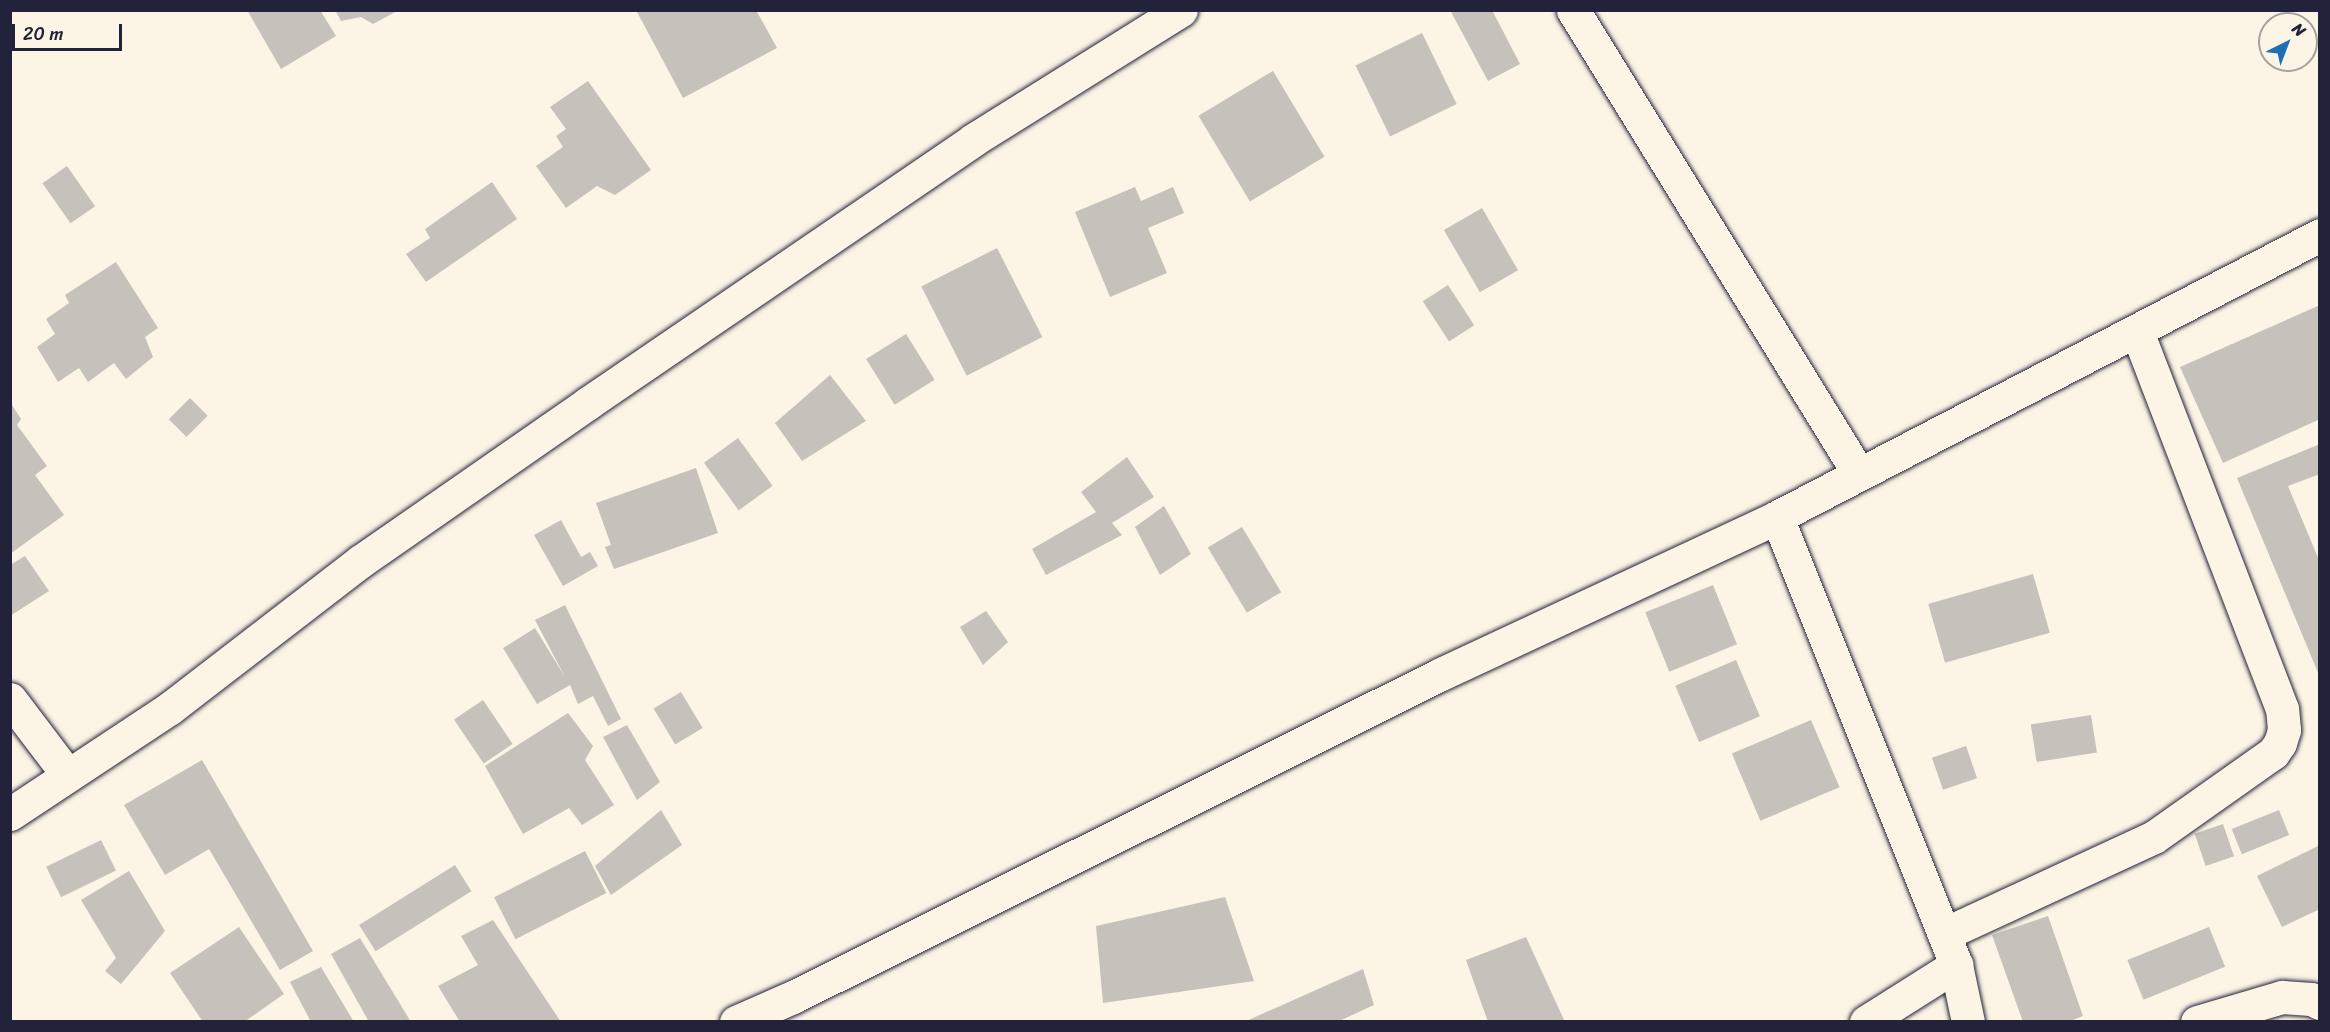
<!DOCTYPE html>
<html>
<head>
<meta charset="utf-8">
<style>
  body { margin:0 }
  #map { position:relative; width:2330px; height:1032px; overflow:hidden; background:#fcf5e5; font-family:Sriracha,sans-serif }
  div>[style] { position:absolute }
  .building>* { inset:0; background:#c6c1bb; transform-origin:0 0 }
  .roads { filter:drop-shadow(0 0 2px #22223b) drop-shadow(0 0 2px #22223b) }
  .minor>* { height:33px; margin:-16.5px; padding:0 16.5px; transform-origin:16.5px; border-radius:16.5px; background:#fcf5e5 }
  span { translate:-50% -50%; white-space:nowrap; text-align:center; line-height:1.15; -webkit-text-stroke:6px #fcf5e5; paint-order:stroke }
  .frame { position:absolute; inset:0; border:12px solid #22223b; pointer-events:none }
  .north { position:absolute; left:2258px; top:12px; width:60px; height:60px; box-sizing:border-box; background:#fcf5e5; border:2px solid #a5a1a1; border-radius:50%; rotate:42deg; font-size:16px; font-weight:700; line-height:24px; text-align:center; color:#22223b }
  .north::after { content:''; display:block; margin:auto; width:21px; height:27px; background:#1f6fb2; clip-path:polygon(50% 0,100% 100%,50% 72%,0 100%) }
  .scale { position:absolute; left:12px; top:24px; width:110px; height:27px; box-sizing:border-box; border:3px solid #22223b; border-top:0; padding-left:8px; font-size:18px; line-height:21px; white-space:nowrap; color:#22223b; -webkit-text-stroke:4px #fcf5e5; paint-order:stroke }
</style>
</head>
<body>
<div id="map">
  <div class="building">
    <i style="clip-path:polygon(247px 10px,320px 10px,336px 36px,281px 69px)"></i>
    <i style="clip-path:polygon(335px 10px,399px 10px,373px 24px,361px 17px,341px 21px)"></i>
    <i style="clip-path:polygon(636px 10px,756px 10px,777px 48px,683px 98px)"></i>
    <i style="clip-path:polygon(1450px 10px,1492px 10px,1520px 64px,1488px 81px)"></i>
    <i style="left:1422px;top:33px;width:79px;height:74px;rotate:64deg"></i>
    <i style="left:1273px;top:71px;width:100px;height:87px;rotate:59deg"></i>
    <i style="clip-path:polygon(588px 81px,651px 170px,615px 195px,597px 186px,566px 208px,536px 166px,563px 147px,556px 136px,566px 129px,550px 107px)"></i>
    <i style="left:67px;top:166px;width:49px;height:30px;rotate:55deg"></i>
    <i style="clip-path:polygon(492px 182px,517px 219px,426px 282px,406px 254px,430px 238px,425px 229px)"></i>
    <i style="clip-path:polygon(1135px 187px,1141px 201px,1173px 187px,1184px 213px,1148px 228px,1167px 273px,1110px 297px,1075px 212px)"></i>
    <i style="left:1482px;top:208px;width:72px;height:44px;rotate:60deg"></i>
    <i style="left:997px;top:248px;width:100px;height:85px;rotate:63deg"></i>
    <i style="clip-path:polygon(116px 262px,158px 328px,145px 337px,153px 357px,126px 379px,114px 363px,88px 382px,79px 368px,58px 382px,37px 347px,55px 334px,46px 319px,69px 303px,65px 295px)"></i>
    <i style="left:1448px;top:285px;width:48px;height:30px;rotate:57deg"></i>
    <i style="clip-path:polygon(2320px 305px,2320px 419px,2223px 463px,2180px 367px)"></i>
    <i style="left:906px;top:334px;width:54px;height:47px;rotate:58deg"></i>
    <i style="clip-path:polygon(830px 375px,866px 421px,802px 461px,775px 423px)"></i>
    <i style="left:190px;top:398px;width:25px;height:30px;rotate:45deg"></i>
    <i style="clip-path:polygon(10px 402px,21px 419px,17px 425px,47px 466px,35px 475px,64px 515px,10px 554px)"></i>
    <i style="left:738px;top:438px;width:59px;height:42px;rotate:54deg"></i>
    <i style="clip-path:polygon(2320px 444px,2320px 474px,2288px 486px,2319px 560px,2319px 675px,2237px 478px)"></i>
    <i style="clip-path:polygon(1127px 457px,1154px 497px,1112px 523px,1122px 535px,1046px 575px,1032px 549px,1096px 512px,1081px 492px)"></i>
    <i style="clip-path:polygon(696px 468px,718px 533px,614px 569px,605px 547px,611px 545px,596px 503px)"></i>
    <i style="clip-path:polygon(1164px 506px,1191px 554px,1160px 575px,1135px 527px)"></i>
    <i style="clip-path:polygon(561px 520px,581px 557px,590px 552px,598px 566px,563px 586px,534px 535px)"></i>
    <i style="left:1242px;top:527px;width:76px;height:40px;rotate:59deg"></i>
    <i style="clip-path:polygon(25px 556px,49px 591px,10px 616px,10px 565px)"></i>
    <i style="left:2033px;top:574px;width:61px;height:109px;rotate:74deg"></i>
    <i style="left:1713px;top:585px;width:64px;height:73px;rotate:68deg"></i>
    <i style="clip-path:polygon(565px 605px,621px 719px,608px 726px,593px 696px,578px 704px,570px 685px,537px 704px,503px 648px,535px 628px,565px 677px,535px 620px)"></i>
    <i style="clip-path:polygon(986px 611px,1008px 642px,983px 665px,960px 627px)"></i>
    <i style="left:1736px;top:660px;width:61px;height:66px;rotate:67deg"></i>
    <i style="left:681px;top:692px;width:42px;height:32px;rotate:59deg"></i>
    <i style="left:483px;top:700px;width:53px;height:35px;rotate:56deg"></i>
    <i style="clip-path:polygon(568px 713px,593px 746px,585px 760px,614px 805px,582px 825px,569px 808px,523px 834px,485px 766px)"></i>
    <i style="left:2091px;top:715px;width:38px;height:61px;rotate:81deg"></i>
    <i style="left:1811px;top:720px;width:73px;height:86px;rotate:67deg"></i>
    <i style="clip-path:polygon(627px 725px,660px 782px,637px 800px,603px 737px)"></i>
    <i style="left:1966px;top:746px;width:34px;height:36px;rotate:71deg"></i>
    <i style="clip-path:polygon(202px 760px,313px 951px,280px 970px,209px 849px,165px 875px,124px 805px)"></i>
    <i style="clip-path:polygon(661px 810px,682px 845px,611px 895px,595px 866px)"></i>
    <i style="left:2279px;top:810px;width:27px;height:51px;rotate:68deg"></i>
    <i style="left:2223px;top:824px;width:34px;height:30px;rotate:71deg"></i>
    <i style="left:101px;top:840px;width:34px;height:61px;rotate:64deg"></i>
    <i style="clip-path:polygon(2320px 845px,2320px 909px,2282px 927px,2257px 876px)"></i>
    <i style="left:585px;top:851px;width:47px;height:102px;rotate:63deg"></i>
    <i style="left:455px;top:865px;width:31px;height:113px;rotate:58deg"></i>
    <i style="clip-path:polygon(129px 871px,165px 931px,121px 984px,105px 971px,116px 958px,81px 900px)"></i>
    <i style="clip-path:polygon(1225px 897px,1254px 981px,1103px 1003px,1096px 926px)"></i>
    <i style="clip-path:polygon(2048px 916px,2083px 1016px,2068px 1022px,2023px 1022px,1992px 935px)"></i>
    <i style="clip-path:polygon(493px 920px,561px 1022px,460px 1022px,438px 986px,478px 965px,461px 936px)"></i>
    <i style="clip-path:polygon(239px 927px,284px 994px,244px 1022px,203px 1022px,170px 973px)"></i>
    <i style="left:2209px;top:927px;width:43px;height:88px;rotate:68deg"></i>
    <i style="clip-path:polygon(1526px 937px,1565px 1022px,1488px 1022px,1466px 960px)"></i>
    <i style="clip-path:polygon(360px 938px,411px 1022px,369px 1022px,331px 954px)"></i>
    <i style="clip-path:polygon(321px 967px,354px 1022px,311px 1022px,290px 982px)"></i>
    <i style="clip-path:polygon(1363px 969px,1374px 1005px,1337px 1022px,1244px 1022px)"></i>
  </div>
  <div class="roads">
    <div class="minor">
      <i style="left:1573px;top:10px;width:545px;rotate:58.35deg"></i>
      <i style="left:1777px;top:517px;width:482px;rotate:68.2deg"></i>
      <i style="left:1956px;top:965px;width:58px;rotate:78.1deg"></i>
      <i style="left:10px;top:699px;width:94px;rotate:52.8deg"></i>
      <i style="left:10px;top:814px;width:192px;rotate:-33.5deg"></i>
      <i style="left:170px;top:708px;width:241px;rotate:-37.6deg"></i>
      <i style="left:361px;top:561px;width:277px;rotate:-34.8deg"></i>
      <i style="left:588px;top:403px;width:466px;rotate:-34.3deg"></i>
      <i style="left:973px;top:140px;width:245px;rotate:-32deg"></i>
      <i style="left:1944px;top:934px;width:231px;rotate:-24.8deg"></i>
      <i style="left:2154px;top:837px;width:146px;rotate:-35.2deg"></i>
      <i style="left:2273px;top:753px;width:12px;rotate:-55deg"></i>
      <i style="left:2280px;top:743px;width:14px;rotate:-73deg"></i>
      <i style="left:2284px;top:730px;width:21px;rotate:-95deg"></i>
      <i style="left:2282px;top:709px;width:404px;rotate:-111deg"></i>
      <i style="left:736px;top:1022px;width:62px;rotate:-23.7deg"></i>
      <i style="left:793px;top:997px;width:724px;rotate:-26.49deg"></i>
      <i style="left:1441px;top:674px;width:371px;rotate:-25deg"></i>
      <i style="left:1777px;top:517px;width:612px;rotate:-27.44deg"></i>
      <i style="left:1866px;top:1022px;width:107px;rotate:-32.3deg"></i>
      <i style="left:2197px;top:1022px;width:89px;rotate:-16.4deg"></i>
      <i style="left:2282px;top:997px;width:29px;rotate:4deg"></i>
      <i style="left:2311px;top:999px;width:10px;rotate:24deg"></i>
    </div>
  </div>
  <div class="frame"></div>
  <div class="north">N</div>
  <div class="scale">20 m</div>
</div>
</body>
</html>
